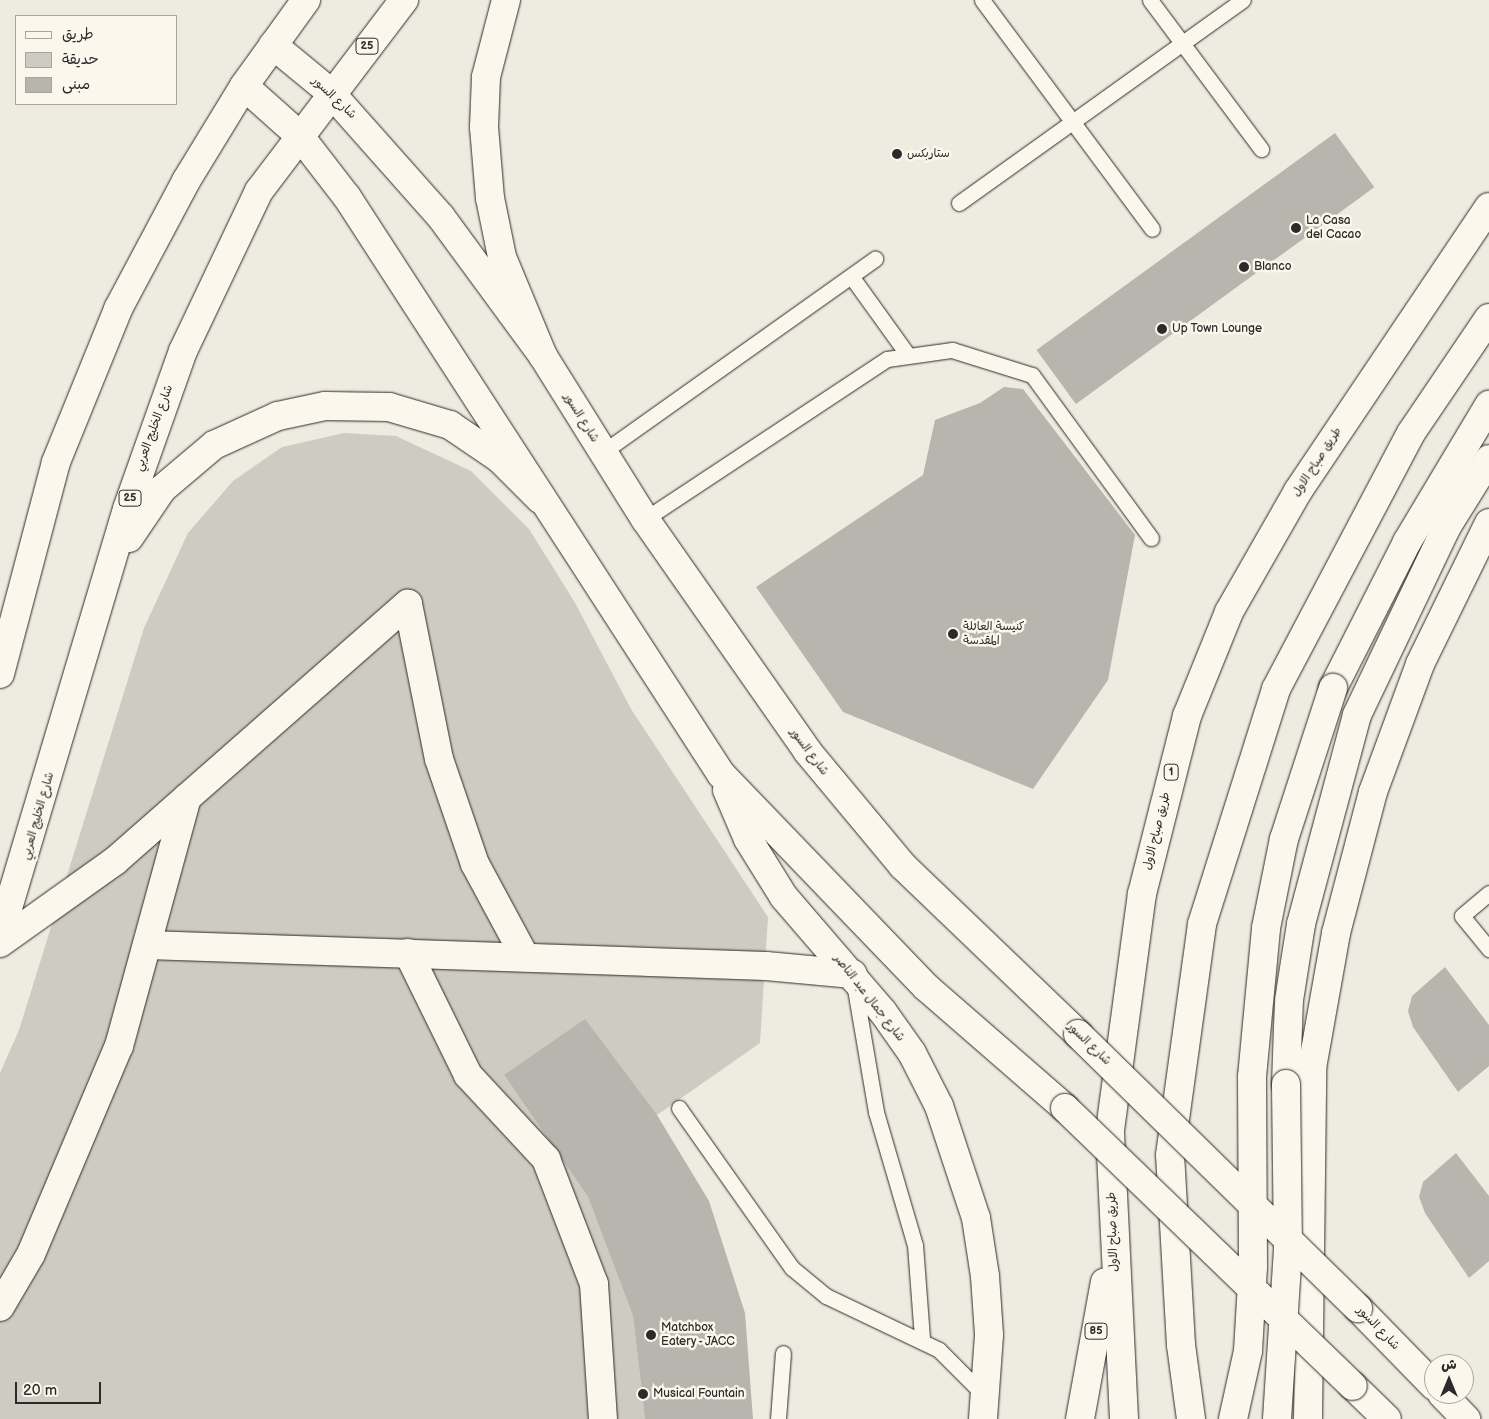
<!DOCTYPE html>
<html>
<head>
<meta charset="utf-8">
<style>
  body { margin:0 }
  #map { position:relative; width:1489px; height:1419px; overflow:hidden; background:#eeebe0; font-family:"Balsamiq Sans","Playpen Sans Arabic",sans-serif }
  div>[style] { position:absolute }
  .green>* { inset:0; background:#cecbc2 }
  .building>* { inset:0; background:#b8b5ae; transform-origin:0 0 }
  .roads { filter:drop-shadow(0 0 1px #2b2b2b) drop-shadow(0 0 1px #2b2b2b) }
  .lane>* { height:15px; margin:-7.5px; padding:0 7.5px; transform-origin:7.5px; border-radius:7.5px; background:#fbf7ec }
  .street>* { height:28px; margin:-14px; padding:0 14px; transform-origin:14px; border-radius:14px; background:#fbf7ec }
  .secondary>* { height:28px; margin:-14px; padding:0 14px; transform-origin:14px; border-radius:14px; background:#fbf7ec }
  .primary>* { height:28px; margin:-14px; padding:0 14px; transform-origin:14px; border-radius:14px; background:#fbf7ec }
  .highway>* { height:28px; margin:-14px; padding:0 14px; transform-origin:14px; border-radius:14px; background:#fbf7ec }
  .bridges { filter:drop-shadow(0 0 1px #2b2b2b) drop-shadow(0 0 1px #2b2b2b) }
  .secondary-bridge>* { height:28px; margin:-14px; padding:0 14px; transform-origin:14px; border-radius:14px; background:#fbf7ec }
  .highway-bridge>* { height:28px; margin:-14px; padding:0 14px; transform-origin:14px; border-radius:14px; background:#fbf7ec }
  .dots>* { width:14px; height:14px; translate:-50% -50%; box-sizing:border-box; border:2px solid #fbf7ec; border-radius:50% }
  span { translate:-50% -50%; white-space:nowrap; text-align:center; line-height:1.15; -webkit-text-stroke:5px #fbf7ec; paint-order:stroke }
  .shield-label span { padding:1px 4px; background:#fbf7ec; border:1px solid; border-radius:4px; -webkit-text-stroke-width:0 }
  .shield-label { font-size:11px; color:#2b2b2b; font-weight:700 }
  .street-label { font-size:12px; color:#2b2b2b }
  .poi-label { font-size:12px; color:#2b2b2b }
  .left { translate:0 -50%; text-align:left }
  .legend { position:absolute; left:15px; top:15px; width:162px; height:90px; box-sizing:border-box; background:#fbf7ec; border:1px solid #a8a59f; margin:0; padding:6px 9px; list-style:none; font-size:15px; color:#2b2b2b }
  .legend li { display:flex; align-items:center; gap:10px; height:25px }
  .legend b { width:25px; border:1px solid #a8a59f }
  .north { position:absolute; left:1424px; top:1354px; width:50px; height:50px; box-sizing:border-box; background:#fbf7ec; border:1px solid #a8a59f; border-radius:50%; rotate:0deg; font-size:14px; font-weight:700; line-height:20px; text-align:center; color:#2b2b2b }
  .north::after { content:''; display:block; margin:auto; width:18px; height:22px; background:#2b2b2b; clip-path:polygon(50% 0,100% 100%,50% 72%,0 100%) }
  .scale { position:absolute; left:15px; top:1382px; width:86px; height:22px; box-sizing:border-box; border:2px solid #2b2b2b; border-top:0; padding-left:6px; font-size:15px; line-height:18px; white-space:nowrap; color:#2b2b2b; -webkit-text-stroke:4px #fbf7ec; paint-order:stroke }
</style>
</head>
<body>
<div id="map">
  <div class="green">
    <i style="clip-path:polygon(344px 433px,396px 436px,471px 471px,529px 529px,574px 601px,631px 709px,768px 917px,760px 1043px,657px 1115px,504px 1075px,588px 1197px,633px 1316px,645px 1419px,0 1419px,0 1073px,19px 1030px,144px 628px,188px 533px,233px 481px,282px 447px)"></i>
  </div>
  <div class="building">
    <i style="left:1335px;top:133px;width:67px;height:369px;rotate:54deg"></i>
    <i style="clip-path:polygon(1004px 387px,1023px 389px,1135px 535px,1108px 680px,1033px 789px,843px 712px,756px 587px,923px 475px,935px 420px,980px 403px)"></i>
    <i style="clip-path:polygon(1445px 967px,1489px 1025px,1489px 1066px,1458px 1092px,1413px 1027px,1408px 1011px,1412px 996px)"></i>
    <i style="clip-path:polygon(585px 1019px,657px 1115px,709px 1201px,745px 1313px,753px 1419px,645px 1419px,633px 1316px,588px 1197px,504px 1075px)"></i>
    <i style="clip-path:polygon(1456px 1153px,1489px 1196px,1489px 1261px,1469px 1278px,1425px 1213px,1419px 1197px,1423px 1182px)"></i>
  </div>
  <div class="roads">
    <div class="lane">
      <i style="left:982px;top:0;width:285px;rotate:53.4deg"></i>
      <i style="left:1150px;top:0;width:186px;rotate:53.3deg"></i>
      <i style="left:959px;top:203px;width:349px;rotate:-35.6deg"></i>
      <i style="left:851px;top:276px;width:96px;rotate:54.3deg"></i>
      <i style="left:603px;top:452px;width:334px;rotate:-35.4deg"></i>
      <i style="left:645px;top:519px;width:290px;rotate:-33.5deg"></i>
      <i style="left:887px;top:359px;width:66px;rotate:-7.9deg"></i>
      <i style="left:952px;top:350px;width:84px;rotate:17.4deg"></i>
      <i style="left:1032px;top:375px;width:202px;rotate:53.9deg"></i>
      <i style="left:1489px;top:893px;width:35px;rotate:140deg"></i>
      <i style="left:1462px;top:916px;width:43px;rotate:50.7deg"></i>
      <i style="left:854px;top:983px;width:131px;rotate:80.3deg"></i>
      <i style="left:876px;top:1112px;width:139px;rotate:73.7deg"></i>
      <i style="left:915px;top:1245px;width:94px;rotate:85.7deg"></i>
      <i style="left:679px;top:1108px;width:196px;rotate:54.8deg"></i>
      <i style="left:792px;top:1268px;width:44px;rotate:39.5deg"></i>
      <i style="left:826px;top:1296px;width:125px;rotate:25.5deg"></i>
      <i style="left:939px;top:1350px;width:65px;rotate:45deg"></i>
      <i style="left:778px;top:1419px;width:66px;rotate:-85.7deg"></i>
    </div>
    <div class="street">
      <i style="left:0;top:943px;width:141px;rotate:-35.5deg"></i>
      <i style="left:115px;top:861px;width:390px;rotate:-41.3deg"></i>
      <i style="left:408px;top:604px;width:158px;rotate:78.7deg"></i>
      <i style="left:439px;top:759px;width:111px;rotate:71.1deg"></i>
      <i style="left:475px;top:864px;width:106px;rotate:61.7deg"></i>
      <i style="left:147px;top:945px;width:619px;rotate:1.94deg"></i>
      <i style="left:766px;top:966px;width:87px;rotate:5.3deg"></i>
      <i style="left:408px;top:953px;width:136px;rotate:63.8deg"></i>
      <i style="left:468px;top:1075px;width:115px;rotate:47.1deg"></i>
      <i style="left:546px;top:1159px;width:134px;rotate:69deg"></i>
      <i style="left:594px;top:1284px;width:135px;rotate:86.2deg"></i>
      <i style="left:0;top:1307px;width:61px;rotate:-59.7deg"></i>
      <i style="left:31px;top:1254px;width:226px;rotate:-67.1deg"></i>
      <i style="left:119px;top:1046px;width:257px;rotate:-74.7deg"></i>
    </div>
    <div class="secondary">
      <i style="left:273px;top:45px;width:74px;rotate:39.5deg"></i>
      <i style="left:330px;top:92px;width:167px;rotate:48.4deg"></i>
      <i style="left:441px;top:217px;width:172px;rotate:53.7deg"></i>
      <i style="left:543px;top:356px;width:192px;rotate:58deg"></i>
      <i style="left:645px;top:519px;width:284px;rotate:55deg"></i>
      <i style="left:808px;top:752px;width:148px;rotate:50.2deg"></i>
      <i style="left:903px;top:866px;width:243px;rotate:43.8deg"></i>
      <i style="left:244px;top:86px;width:74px;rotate:41.7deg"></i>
      <i style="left:299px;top:135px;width:78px;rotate:52.3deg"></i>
      <i style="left:347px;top:197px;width:688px;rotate:57.05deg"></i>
      <i style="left:721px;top:774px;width:296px;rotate:46.1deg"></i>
      <i style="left:926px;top:987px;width:184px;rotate:41deg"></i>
      <i style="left:727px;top:790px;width:53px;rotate:66.8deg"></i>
      <i style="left:748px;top:839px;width:68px;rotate:58.2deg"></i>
      <i style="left:784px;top:897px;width:152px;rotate:49.3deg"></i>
      <i style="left:883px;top:1012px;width:50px;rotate:54.7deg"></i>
      <i style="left:912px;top:1053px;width:59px;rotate:63deg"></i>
      <i style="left:939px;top:1106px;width:118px;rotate:71.7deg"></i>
      <i style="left:976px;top:1218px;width:59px;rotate:81.2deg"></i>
      <i style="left:985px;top:1276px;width:59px;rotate:86.1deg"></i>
      <i style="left:989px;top:1335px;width:84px;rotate:94.1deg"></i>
      <i style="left:1358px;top:1308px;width:109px;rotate:45.7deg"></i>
      <i style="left:1353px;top:1386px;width:47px;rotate:44.1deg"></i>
      <i style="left:1442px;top:1394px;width:35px;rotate:46deg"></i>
    </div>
    <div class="primary">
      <i style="left:506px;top:0;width:80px;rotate:104.6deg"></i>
      <i style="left:486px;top:77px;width:50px;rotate:92.3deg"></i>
      <i style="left:484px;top:127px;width:71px;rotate:85.2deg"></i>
      <i style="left:490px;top:198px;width:60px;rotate:78.5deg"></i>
      <i style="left:502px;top:257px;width:107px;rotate:67.5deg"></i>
      <i style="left:129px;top:538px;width:59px;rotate:-56deg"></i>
      <i style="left:162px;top:489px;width:68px;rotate:-40.2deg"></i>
      <i style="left:214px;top:445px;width:70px;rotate:-24.4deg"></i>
      <i style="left:278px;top:416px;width:48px;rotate:-12deg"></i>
      <i style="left:325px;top:406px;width:64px;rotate:0.9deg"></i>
      <i style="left:389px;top:407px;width:64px;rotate:16.4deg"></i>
      <i style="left:450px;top:425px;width:60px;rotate:34.2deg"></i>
      <i style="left:500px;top:459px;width:57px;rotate:45deg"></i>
      <i style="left:0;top:674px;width:219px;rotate:-75.2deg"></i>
      <i style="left:56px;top:462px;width:165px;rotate:-67.9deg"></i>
      <i style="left:118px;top:309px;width:145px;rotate:-62deg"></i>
      <i style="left:186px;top:181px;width:111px;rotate:-58.6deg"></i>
      <i style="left:244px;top:86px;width:106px;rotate:-54.2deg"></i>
      <i style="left:0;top:935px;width:445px;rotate:-73.4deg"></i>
      <i style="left:127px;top:509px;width:168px;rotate:-70.5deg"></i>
      <i style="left:183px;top:351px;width:177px;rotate:-64.6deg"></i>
      <i style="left:259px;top:191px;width:240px;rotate:-52.8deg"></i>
    </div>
    <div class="highway">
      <i style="left:1333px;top:688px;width:164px;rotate:-63.1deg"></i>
      <i style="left:1407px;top:542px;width:160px;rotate:-59.1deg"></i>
      <i style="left:1286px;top:1084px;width:84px;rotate:-88deg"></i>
      <i style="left:1289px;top:1000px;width:77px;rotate:-81deg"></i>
      <i style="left:1301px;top:924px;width:216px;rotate:-75deg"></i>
      <i style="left:1357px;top:715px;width:207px;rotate:-64.5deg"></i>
      <i style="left:1446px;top:528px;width:81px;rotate:-58.1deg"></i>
      <i style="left:1080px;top:1419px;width:139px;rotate:-79.7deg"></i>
      <i style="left:1124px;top:1419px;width:289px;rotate:-92.8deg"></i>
      <i style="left:1110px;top:1130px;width:238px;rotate:-82.3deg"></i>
      <i style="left:1142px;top:894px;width:184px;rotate:-75.8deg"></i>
      <i style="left:1187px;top:716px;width:112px;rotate:-68deg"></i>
      <i style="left:1229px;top:612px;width:139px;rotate:-60.3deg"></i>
      <i style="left:1298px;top:491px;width:342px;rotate:-56.1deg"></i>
      <i style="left:1191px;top:1419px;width:75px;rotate:-97.7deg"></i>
      <i style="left:1181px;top:1345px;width:190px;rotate:-93.3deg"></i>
      <i style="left:1170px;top:1155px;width:233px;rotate:-82.1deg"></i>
      <i style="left:1202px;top:924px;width:246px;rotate:-72.5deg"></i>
      <i style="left:1276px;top:689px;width:289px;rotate:-62.2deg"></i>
      <i style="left:1411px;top:433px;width:139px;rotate:-55.9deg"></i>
      <i style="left:1308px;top:1419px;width:351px;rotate:-89.3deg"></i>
      <i style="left:1312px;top:1068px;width:137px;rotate:-79.9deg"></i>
      <i style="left:1336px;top:933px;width:146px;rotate:-75.3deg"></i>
      <i style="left:1373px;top:792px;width:136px;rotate:-69.8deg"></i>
      <i style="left:1420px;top:664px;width:157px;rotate:-63.9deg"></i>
    </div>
  </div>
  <div class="bridges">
    <div class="secondary-bridge">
      <i style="left:1078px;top:1034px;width:392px;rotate:44.4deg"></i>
      <i style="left:1065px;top:1108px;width:400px;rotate:44deg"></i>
    </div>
    <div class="highway-bridge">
      <i style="left:1233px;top:1419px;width:70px;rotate:-77.6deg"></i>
      <i style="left:1248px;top:1351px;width:84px;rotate:-86.6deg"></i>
      <i style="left:1253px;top:1267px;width:190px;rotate:-90.3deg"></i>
      <i style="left:1252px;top:1077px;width:150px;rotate:-84.6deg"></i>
      <i style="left:1266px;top:928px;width:91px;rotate:-78.6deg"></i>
      <i style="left:1284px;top:839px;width:159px;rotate:-72deg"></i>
      <i style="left:1277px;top:1419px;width:170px;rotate:-86.3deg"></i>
      <i style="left:1288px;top:1249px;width:165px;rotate:-90.7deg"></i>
    </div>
  </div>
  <div class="dots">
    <i style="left:897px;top:154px;background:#2b2b2b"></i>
    <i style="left:1296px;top:228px;background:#2b2b2b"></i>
    <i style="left:1244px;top:267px;background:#2b2b2b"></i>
    <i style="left:1162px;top:329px;background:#2b2b2b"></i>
    <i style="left:953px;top:634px;background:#2b2b2b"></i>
    <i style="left:651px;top:1335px;background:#2b2b2b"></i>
    <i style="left:643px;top:1394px;background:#2b2b2b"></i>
  </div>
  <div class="shield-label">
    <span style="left:367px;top:46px">25</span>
    <span style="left:130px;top:498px">25</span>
    <span style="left:1171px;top:772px">1</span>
    <span style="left:1096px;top:1331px">85</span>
  </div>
  <div class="street-label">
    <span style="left:334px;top:98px;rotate:43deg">شارع السور</span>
    <span style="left:581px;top:418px;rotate:58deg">شارع السور</span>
    <span style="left:154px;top:428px;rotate:-70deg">شارع الخليج العربي</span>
    <span style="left:1317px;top:462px;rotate:-57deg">طريق صباح الاول</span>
    <span style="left:809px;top:752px;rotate:53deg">شارع السور</span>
    <span style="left:38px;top:816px;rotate:-74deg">شارع الخليج العربي</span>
    <span style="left:1157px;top:831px;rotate:-76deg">طريق صباح الاول</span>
    <span style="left:869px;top:998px;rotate:52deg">شارع جمال عبد الناصر</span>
    <span style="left:1089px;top:1044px;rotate:44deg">شارع السور</span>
    <span style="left:1113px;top:1232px;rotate:-92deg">طريق صباح الاول</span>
    <span style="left:1378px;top:1328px;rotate:46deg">شارع السور</span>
  </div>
  <div class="poi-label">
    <span class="left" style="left:907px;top:154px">ستاربكس</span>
    <span class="left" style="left:1306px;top:228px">La Casa<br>del Cacao</span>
    <span class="left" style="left:1254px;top:267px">Blanco</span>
    <span class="left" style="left:1172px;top:329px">Up Town Lounge</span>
    <span class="left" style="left:963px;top:634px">كنيسة العائلة<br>المقدسة</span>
    <span class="left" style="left:661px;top:1335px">Matchbox<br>Eatery - JACC</span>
    <span class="left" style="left:653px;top:1394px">Musical Fountain</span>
  </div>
  <ul class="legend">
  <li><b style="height:6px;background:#fbf7ec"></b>طريق</li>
  <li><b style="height:14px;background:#cecbc2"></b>حديقة</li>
  <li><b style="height:14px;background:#b8b5ae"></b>مبنى</li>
  </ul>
  <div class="north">ش</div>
  <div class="scale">20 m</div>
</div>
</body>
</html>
